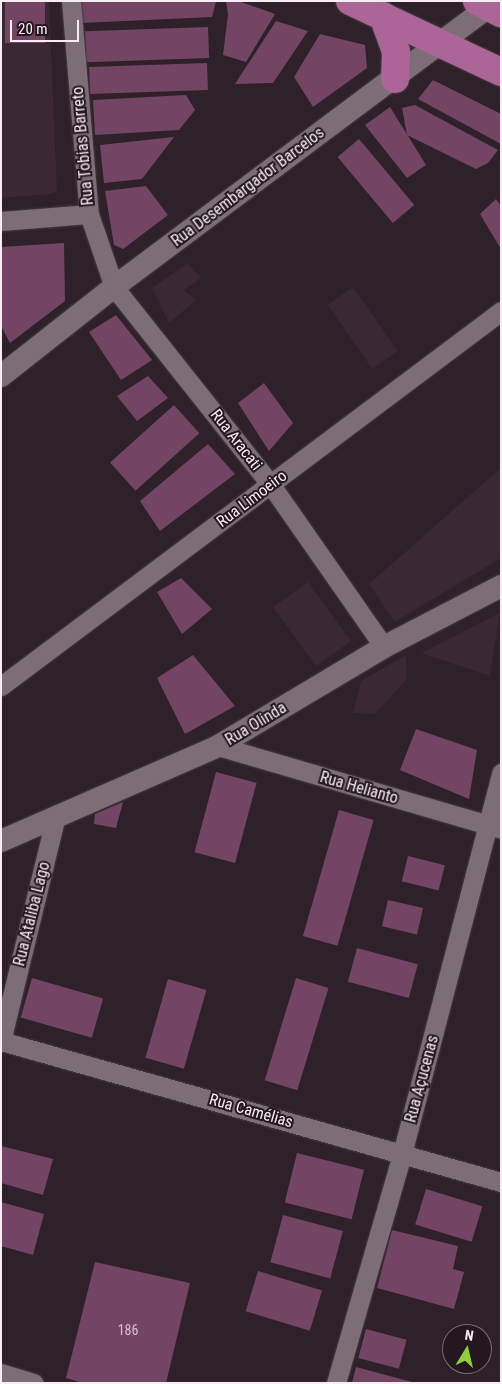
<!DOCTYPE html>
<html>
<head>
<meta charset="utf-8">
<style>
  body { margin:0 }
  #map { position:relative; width:502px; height:1384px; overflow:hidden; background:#2e2129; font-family:"Roboto Condensed",sans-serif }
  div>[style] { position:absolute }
  .built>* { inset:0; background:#3a2834; transform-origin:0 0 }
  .building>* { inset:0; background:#744465; transform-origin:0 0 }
  .roads { filter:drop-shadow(0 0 1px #473c44) drop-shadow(0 0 1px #473c44) }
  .minor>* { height:19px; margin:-9.5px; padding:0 9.5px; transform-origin:9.5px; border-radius:9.5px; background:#7d6d77 }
  .tertiary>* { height:22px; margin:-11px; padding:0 11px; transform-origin:11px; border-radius:11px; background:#7d6d77 }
  .primary>* { height:28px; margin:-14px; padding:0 14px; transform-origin:14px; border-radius:14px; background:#ab6597 }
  span { translate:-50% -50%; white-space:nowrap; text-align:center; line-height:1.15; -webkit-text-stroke:4px #241720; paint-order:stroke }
  .number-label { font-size:14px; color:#d6c4d0 }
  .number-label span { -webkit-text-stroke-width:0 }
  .street-label { font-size:16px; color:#f7eef4 }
  .frame { position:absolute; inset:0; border:2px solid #f7eef4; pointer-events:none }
  .north { position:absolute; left:442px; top:1324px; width:50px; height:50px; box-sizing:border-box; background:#241720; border:1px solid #786d75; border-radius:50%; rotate:9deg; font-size:14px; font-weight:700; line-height:20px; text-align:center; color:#f7eef4 }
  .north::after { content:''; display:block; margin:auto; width:18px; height:22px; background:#92cd3e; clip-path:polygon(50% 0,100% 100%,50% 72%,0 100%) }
  .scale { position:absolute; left:10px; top:20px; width:69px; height:22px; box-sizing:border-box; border:2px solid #f7eef4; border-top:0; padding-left:6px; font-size:15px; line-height:18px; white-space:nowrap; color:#f7eef4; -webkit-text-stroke:4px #241720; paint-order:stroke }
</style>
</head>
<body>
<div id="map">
  <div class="built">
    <i style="clip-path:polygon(1px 1px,49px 1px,57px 190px,51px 194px,1px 198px)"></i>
    <i style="clip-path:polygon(188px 263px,201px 278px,184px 290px,196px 300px,169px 323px,152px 288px)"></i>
    <i style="left:353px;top:287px;width:78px;height:31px;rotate:55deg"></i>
    <i style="clip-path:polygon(501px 468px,501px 558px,395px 622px,369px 584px)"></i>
    <i style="left:308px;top:582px;width:73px;height:43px;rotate:54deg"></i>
    <i style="clip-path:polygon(500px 613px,490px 676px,421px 653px)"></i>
    <i style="clip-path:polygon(406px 655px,407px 679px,375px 714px,353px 713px,361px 681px)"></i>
  </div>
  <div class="building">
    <i style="left:5px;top:1px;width:40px;height:42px"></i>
    <i style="clip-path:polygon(81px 1px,216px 1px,212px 17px,81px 23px)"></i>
    <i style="clip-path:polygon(226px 1px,238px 1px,275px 14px,246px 62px,223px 55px,228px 14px)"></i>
    <i style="clip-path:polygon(276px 21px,308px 31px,273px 83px,235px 84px)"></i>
    <i style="left:208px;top:27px;width:31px;height:123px;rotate:88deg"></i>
    <i style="clip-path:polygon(320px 34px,365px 45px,367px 68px,313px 107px,294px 77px)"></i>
    <i style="left:207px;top:63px;width:27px;height:118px;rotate:88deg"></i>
    <i style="clip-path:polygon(433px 80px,501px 114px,501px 144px,418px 99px)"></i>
    <i style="clip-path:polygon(186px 95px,195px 110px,179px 130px,95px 135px,93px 100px)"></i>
    <i style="clip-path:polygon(415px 105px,498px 150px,488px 163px,476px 169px,407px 135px,402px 108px)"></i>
    <i style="clip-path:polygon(390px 107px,426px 165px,407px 178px,365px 125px)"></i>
    <i style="clip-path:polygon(174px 137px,142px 179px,104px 183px,100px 145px)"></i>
    <i style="left:359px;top:139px;width:86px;height:28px;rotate:50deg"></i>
    <i style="clip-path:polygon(146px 186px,168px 215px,123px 249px,114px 245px,105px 191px)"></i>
    <i style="clip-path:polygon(496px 199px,501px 206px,501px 249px,480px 214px)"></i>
    <i style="clip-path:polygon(64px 243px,65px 301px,10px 343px,1px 326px,1px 247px)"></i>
    <i style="clip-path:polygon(116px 315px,152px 360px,121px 380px,89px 332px)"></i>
    <i style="clip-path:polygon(148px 376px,168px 398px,137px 421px,117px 396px)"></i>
    <i style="clip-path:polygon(264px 383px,293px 423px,269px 451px,238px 403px)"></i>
    <i style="left:174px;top:405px;width:38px;height:86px;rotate:48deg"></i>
    <i style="clip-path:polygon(208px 444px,235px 474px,160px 531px,140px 501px)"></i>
    <i style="clip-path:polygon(181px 578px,212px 609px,182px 634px,157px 592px)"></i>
    <i style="clip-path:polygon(193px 655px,235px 706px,185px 734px,157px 678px)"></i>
    <i style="clip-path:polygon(416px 729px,477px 750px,469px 799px,400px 770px)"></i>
    <i style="left:216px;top:772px;width:42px;height:83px;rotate:15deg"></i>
    <i style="clip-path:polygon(123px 802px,116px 828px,94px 824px,95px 814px)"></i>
    <i style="left:339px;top:810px;width:36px;height:131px;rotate:16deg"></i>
    <i style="left:408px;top:856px;width:38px;height:26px;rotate:14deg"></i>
    <i style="left:388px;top:900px;width:36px;height:27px;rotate:13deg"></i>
    <i style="left:357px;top:948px;width:63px;height:35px;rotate:15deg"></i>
    <i style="left:32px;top:978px;width:74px;height:41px;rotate:16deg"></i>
    <i style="left:296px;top:978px;width:34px;height:107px;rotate:17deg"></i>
    <i style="left:168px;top:979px;width:40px;height:82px;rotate:16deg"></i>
    <i style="clip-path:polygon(1px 1146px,53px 1159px,43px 1195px,1px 1183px)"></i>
    <i style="left:297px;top:1153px;width:69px;height:51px;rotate:14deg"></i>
    <i style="left:426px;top:1189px;width:59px;height:37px;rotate:17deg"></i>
    <i style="clip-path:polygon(1px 1202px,44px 1214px,33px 1255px,1px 1246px)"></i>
    <i style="left:283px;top:1215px;width:62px;height:49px;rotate:15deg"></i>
    <i style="clip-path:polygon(392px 1230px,458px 1246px,453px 1269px,464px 1272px,454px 1309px,377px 1288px)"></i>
    <i style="clip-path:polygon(95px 1262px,190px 1283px,166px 1383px,83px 1383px,66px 1378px)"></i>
    <i style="left:258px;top:1271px;width:67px;height:42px;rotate:17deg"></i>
    <i style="left:366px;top:1329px;width:42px;height:30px;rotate:15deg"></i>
    <i style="clip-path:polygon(356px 1367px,412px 1382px,412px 1383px,352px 1383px)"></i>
  </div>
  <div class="roads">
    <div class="minor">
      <i style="left:71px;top:1px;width:214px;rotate:85.2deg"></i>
      <i style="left:89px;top:214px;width:77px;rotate:71.1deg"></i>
      <i style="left:114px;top:287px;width:253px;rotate:51.6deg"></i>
      <i style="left:271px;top:485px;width:198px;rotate:55.1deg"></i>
      <i style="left:1px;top:221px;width:88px;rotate:-4.5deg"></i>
      <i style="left:1px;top:686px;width:625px;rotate:-36.87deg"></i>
      <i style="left:218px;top:746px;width:295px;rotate:16.3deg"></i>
      <i style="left:1px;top:1041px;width:520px;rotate:15.75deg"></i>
      <i style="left:1px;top:1041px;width:233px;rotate:-76.3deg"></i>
      <i style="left:1px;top:1373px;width:34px;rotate:17deg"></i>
      <i style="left:336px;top:1383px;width:238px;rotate:-73.9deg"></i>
      <i style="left:402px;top:1154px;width:394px;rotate:-75.4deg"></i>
    </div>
    <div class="tertiary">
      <i style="left:1px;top:376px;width:144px;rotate:-38.2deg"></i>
      <i style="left:114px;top:287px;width:478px;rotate:-36.8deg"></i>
      <i style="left:1px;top:841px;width:237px;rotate:-23.6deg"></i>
      <i style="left:218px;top:746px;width:193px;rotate:-30.8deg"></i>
      <i style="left:384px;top:647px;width:132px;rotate:-27.5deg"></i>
    </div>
    <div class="primary">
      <i style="left:350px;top:1px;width:167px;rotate:25.2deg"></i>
      <i style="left:477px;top:1px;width:27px;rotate:27deg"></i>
      <i style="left:383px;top:16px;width:37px;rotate:70deg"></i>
      <i style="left:396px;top:51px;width:28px;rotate:92deg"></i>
    </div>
  </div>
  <div class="number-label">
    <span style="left:128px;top:1330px">186</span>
  </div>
  <div class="street-label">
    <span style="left:83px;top:146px;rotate:-95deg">Rua Tobias Barreto</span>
    <span style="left:248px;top:187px;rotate:-37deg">Rua Desembargador Barcelos</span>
    <span style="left:236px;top:440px;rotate:52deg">Rua Aracati</span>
    <span style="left:252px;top:499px;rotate:-37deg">Rua Limoeiro</span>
    <span style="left:256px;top:724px;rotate:-31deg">Rua Olinda</span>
    <span style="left:359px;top:788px;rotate:16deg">Rua Helianto</span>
    <span style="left:32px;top:914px;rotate:-76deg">Rua Ataliba Lago</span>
    <span style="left:422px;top:1079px;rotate:-75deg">Rua Açucenas</span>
    <span style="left:251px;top:1111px;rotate:16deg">Rua Camélias</span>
  </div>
  <div class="frame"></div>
  <div class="north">N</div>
  <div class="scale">20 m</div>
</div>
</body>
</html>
